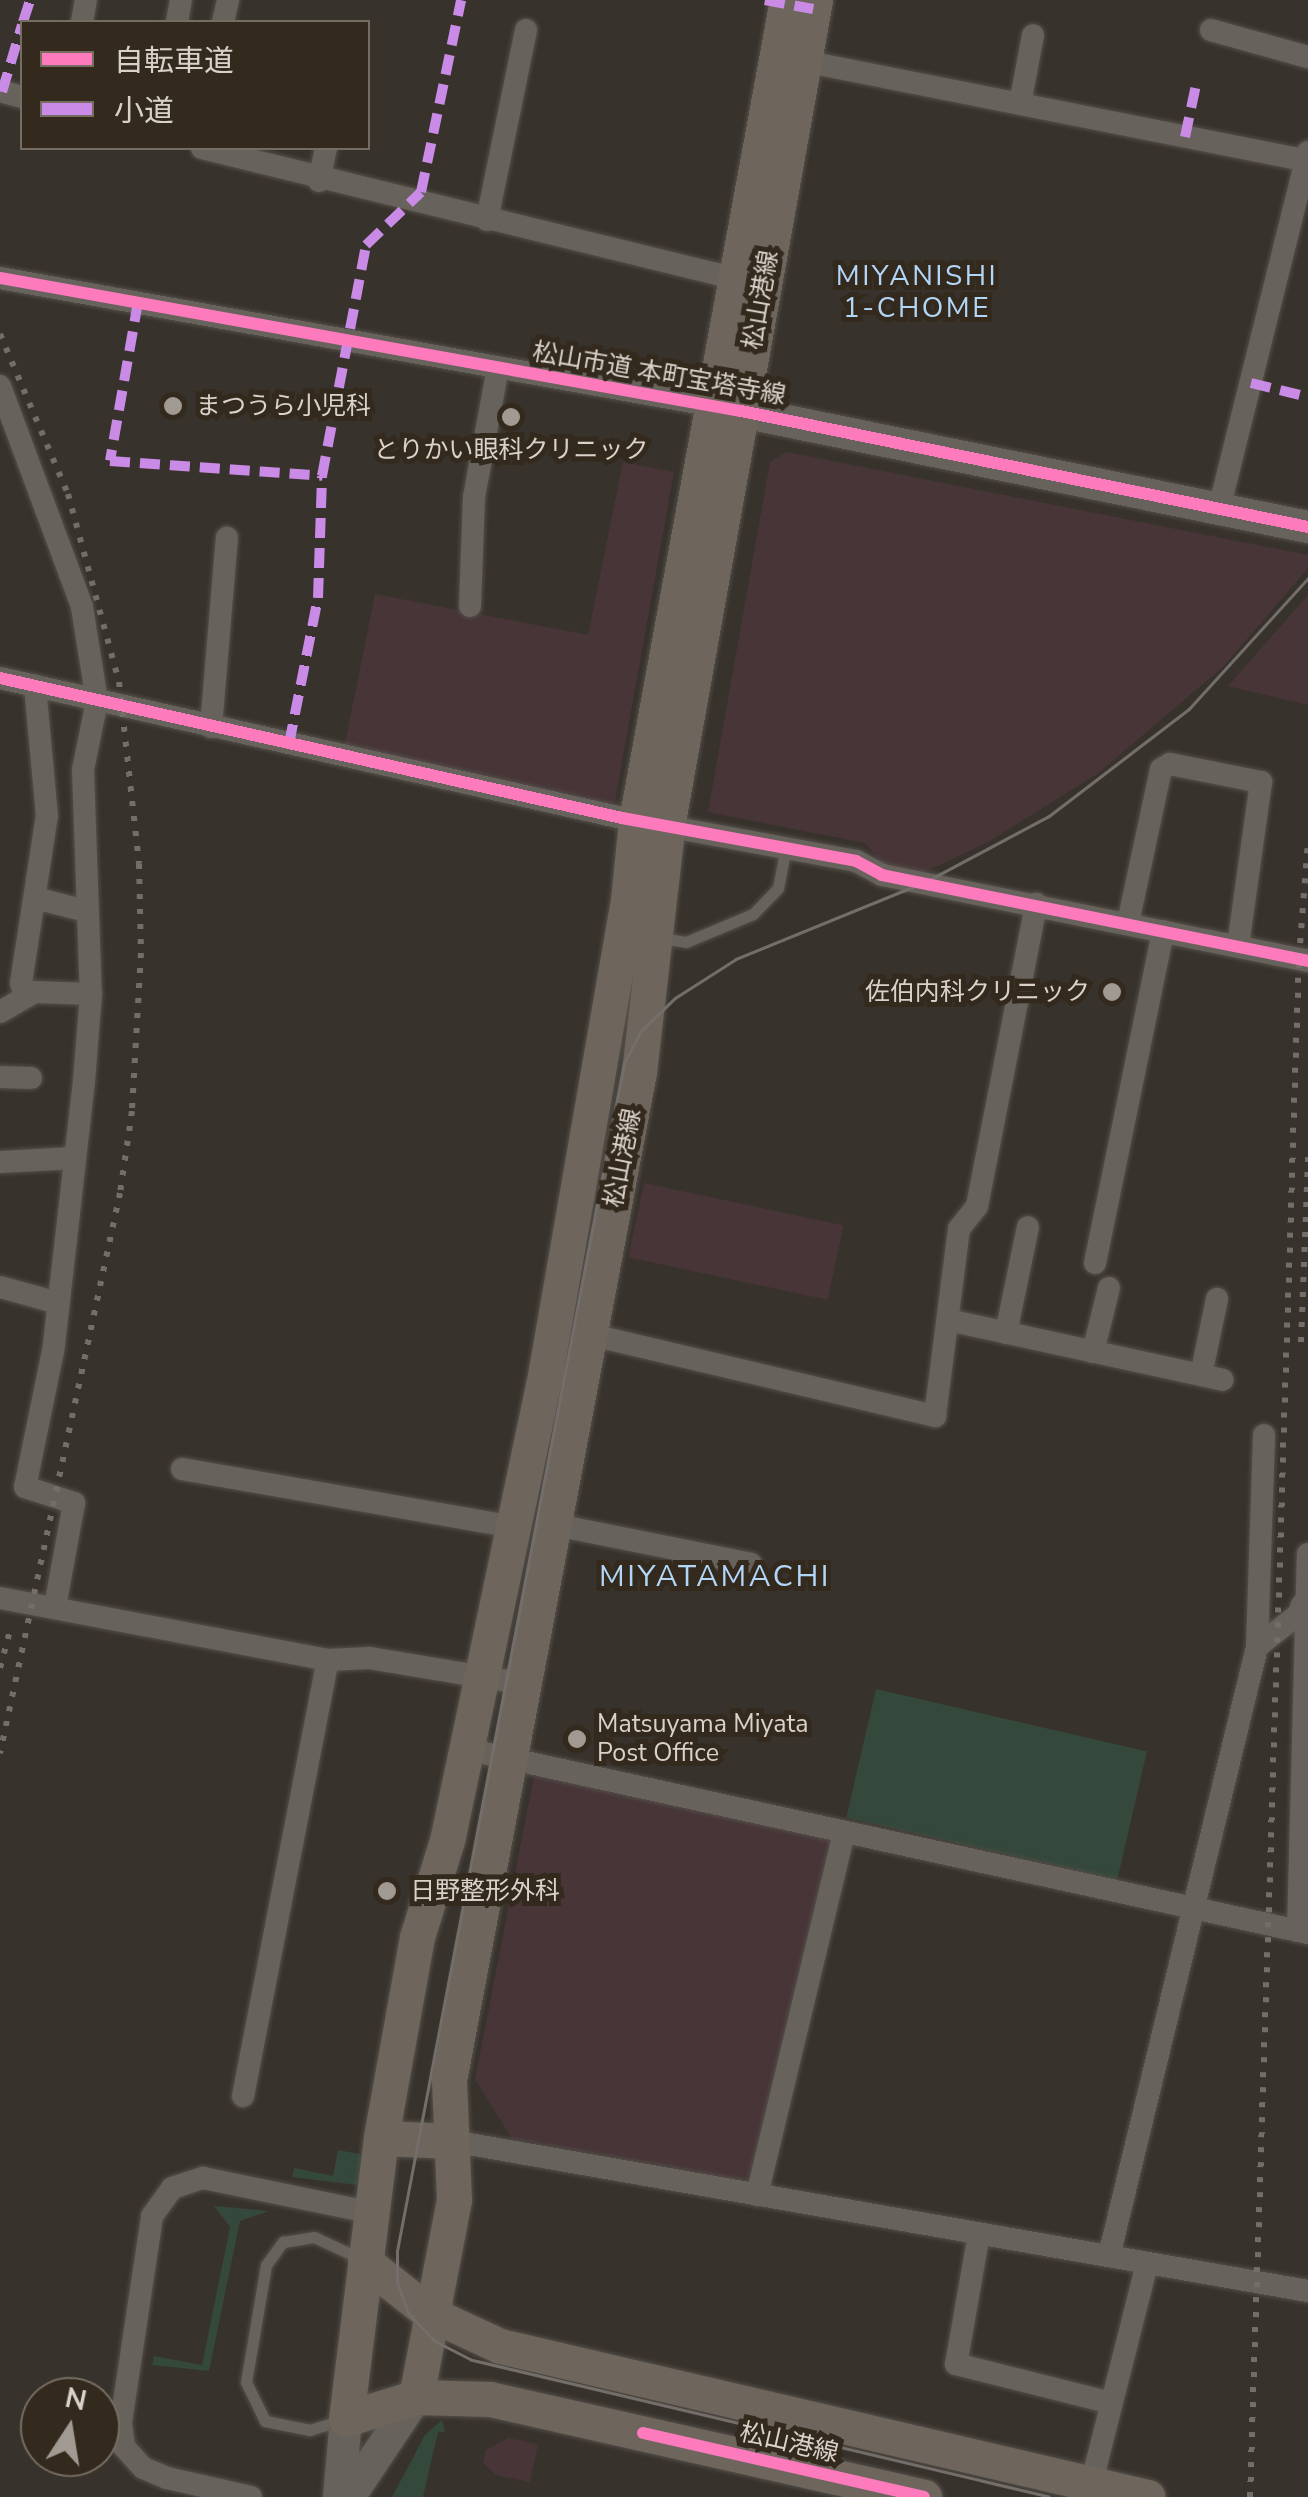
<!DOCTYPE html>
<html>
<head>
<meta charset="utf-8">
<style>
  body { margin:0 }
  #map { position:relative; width:1308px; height:2497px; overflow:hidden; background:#38322c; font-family:"Nunito Sans","Noto Sans JP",sans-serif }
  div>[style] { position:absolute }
  .commercial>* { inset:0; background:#483538; transform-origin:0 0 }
  .green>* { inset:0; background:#35483c; transform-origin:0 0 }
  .roads { filter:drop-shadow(0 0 2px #534f49) drop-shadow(0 0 2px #534f49) }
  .lane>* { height:11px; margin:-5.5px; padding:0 5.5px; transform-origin:5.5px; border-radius:5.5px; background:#67625c }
  .street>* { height:22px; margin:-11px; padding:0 11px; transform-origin:11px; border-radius:11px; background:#67625c }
  .secondary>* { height:32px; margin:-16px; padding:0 16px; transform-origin:16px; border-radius:16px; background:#67625c }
  .primary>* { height:35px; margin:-17.5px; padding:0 17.5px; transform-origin:17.5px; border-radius:17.5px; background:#6e655c }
  .tram>* { height:2.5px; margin:-1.25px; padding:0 1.25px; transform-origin:1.25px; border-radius:1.25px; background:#736e69 }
  .rail>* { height:6px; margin-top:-3px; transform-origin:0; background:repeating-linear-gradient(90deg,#736e69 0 5px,transparent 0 15px) }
  .quiet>* { height:10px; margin-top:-5px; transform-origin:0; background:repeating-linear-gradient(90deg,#ca8be6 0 20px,transparent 0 30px) }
  .cycleway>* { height:12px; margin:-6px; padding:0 6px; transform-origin:6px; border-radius:6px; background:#fd7abc }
  .dots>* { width:28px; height:28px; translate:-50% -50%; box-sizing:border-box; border:5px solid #33291d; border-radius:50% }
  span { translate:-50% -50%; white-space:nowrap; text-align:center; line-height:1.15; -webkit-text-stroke:10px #33291d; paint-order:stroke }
  .street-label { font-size:25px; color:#d9d2ca }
  .poi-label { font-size:25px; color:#d9d2ca }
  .left { translate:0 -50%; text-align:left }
  .right { translate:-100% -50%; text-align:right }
  .neighbourhood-label { font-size:28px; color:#b2d6f7; letter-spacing:2.5px }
  .quarter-label { font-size:30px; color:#b2d6f7; letter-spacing:2.5px }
  .legend { position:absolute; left:20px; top:20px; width:350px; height:130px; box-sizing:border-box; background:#33291d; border:2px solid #756d62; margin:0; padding:12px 18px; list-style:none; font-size:30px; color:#d9d2ca }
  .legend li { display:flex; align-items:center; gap:20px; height:50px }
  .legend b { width:50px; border:2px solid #756d62 }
  .north { position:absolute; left:20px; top:2377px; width:100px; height:100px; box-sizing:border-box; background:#33291d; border:2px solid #756d62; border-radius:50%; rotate:12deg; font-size:28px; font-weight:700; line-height:40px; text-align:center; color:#d9d2ca }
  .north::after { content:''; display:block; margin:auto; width:35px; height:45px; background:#a19a93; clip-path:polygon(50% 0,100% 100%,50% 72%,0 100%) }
</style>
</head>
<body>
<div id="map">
  <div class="commercial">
    <i style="clip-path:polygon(787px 452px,1308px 555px,1308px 568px,1223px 667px,1097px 774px,990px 841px,921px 874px,885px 866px,865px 843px,708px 812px,770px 462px)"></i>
    <i style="clip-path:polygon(623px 462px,674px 472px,614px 807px,344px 748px,375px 594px,588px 635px)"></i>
    <i style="clip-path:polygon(1308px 595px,1308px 705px,1228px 686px)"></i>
    <i style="left:644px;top:1183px;width:204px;height:76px;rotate:12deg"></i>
    <i style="clip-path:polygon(535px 1771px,831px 1840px,752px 2175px,741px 2180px,512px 2139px,475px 2079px)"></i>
    <i style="clip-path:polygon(508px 2438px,538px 2444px,530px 2482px,496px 2475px,483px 2463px,486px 2450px)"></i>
  </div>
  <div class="green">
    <i style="left:876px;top:1689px;width:278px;height:132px;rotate:13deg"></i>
    <i style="clip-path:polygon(338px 2150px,370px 2156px,357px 2185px,292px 2177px,294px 2168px,333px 2176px)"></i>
    <i style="clip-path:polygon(214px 2206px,269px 2211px,240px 2221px,209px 2371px,152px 2365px,154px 2356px,202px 2365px,230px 2227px)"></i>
    <i style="clip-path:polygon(442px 2420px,445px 2432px,438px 2432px,423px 2497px,392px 2497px,425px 2435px)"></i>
  </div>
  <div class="roads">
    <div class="lane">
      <i style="left:661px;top:938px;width:25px;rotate:9deg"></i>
      <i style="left:686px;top:942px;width:73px;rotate:-22.7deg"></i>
      <i style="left:753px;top:914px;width:36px;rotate:-46deg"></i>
      <i style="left:778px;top:888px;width:42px;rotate:-79deg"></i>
      <i style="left:342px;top:2420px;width:34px;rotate:163deg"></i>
      <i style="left:310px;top:2430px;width:46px;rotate:-168.7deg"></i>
      <i style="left:265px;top:2421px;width:43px;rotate:-116deg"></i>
      <i style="left:246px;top:2382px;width:119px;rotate:-80.3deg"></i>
      <i style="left:266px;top:2265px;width:29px;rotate:-54deg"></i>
      <i style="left:283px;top:2242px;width:31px;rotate:-9deg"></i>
      <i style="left:314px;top:2237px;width:50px;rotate:25deg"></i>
    </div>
    <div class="street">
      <i style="left:82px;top:22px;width:22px;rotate:-80deg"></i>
      <i style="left:177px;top:22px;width:22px;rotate:-80deg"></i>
      <i style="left:223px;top:22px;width:23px;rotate:-77deg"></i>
      <i style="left:1211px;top:30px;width:101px;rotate:15.6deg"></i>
      <i style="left:803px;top:61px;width:515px;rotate:11.2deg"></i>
      <i style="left:0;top:91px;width:23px;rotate:15deg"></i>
      <i style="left:1020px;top:104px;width:70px;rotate:-79.3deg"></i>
      <i style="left:202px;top:148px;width:551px;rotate:13.76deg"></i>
      <i style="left:319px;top:181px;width:34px;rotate:-78deg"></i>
      <i style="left:487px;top:220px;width:194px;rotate:-78.4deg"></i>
      <i style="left:0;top:278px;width:725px;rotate:10.16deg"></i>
      <i style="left:0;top:386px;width:236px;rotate:69.6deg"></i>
      <i style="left:82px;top:607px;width:95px;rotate:80.9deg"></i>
      <i style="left:97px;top:701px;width:70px;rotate:101.5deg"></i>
      <i style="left:83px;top:770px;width:224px;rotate:88deg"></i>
      <i style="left:91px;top:994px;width:87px;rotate:94.6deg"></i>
      <i style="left:84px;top:1081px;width:272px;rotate:96.5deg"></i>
      <i style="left:53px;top:1351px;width:139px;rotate:101.6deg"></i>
      <i style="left:25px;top:1487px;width:52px;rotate:18.1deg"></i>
      <i style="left:74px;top:1503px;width:106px;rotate:100.4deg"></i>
      <i style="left:1219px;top:509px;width:368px;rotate:-76deg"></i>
      <i style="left:470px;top:606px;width:109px;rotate:-87.9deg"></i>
      <i style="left:474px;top:497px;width:132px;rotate:-79.5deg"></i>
      <i style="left:0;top:678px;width:638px;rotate:12.68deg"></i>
      <i style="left:622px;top:818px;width:238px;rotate:10.4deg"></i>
      <i style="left:856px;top:861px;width:30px;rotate:28deg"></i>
      <i style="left:882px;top:875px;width:435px;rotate:11.4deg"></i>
      <i style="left:211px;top:727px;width:190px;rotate:-85.2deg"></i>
      <i style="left:35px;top:898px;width:44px;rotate:14.3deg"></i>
      <i style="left:1128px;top:923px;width:157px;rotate:-77.9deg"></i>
      <i style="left:1161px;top:769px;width:10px;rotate:-29deg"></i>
      <i style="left:1170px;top:764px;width:93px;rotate:11.2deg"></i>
      <i style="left:1261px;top:782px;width:166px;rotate:98deg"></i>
      <i style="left:25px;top:997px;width:15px;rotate:-106deg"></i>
      <i style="left:21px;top:983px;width:169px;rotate:-81.2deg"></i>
      <i style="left:47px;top:816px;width:131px;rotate:-95.3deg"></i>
      <i style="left:0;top:1012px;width:39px;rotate:-30deg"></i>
      <i style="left:34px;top:992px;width:57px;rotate:2deg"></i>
      <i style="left:0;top:1077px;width:31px;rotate:2deg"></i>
      <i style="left:0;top:1162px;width:75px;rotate:-3.1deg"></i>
      <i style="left:1095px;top:1263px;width:339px;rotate:-78.4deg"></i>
      <i style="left:0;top:1287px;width:60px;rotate:15.4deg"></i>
      <i style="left:948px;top:1320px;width:281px;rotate:12.3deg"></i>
      <i style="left:1006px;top:1333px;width:108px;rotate:-78.3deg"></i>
      <i style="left:588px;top:1334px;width:357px;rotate:13.3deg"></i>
      <i style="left:935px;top:1416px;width:189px;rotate:-82.7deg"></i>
      <i style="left:959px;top:1229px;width:29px;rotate:-52deg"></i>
      <i style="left:977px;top:1206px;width:308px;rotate:-78.9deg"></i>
      <i style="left:1093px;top:1352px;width:66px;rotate:-76deg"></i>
      <i style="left:1201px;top:1375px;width:78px;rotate:-78.1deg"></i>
      <i style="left:182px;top:1469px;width:337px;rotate:9.9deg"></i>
      <i style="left:551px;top:1524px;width:204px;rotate:11.3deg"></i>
      <i style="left:0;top:1598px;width:334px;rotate:10.7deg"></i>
      <i style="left:328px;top:1660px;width:41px;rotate:-2.8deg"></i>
      <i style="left:369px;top:1658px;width:153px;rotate:9.4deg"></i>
      <i style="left:1257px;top:1647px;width:212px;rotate:-88.1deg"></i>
      <i style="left:466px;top:1749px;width:862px;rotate:12.33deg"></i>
      <i style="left:1298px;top:1931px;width:377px;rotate:-88.5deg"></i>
      <i style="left:243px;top:2096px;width:444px;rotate:-79deg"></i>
      <i style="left:452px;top:2141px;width:869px;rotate:9.94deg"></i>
      <i style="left:757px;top:2195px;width:373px;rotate:-76.5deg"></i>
      <i style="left:979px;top:2234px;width:132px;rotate:100deg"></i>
      <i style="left:956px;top:2364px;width:156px;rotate:14.1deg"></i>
      <i style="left:1109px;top:2256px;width:627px;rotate:-76.34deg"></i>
      <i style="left:1257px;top:1647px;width:63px;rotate:-38.5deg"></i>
      <i style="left:251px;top:2497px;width:86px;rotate:-167.3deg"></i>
      <i style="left:167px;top:2478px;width:26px;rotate:-157deg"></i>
      <i style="left:143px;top:2468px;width:28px;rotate:-132deg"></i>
      <i style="left:124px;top:2447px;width:25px;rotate:-97deg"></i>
      <i style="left:121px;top:2422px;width:208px;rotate:-81.4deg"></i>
      <i style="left:152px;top:2216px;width:34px;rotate:-54deg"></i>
      <i style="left:172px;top:2188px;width:33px;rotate:-18deg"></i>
      <i style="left:203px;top:2178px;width:174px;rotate:11.6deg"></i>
      <i style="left:1088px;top:2497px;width:241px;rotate:-75.8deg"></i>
    </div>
    <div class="secondary">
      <i style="left:718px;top:407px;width:602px;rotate:11.5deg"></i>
      <i style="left:1306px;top:1608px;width:2px;rotate:27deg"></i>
      <i style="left:339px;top:2497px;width:78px;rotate:-84.9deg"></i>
      <i style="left:349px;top:2497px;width:120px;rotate:-56.2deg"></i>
    </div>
    <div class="primary">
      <i style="left:787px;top:0;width:835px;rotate:100.42deg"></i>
      <i style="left:636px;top:821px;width:79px;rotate:95.8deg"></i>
      <i style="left:628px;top:900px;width:478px;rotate:99.9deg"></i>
      <i style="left:546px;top:1371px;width:476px;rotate:101.9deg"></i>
      <i style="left:448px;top:1837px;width:105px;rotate:107.2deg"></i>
      <i style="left:417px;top:1937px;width:204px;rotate:100.2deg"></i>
      <i style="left:381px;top:2138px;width:283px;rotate:97.1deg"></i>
      <i style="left:346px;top:2419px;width:73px;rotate:-17.4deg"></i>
      <i style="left:416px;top:2397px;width:74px;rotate:1.5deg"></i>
      <i style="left:490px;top:2399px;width:445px;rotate:12.7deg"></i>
      <i style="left:381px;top:2138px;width:71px;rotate:2.4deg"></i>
      <i style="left:365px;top:2262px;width:84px;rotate:38.2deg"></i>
      <i style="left:431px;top:2314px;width:76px;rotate:24.9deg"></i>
      <i style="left:500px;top:2346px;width:665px;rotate:13.12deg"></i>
      <i style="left:416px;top:2397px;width:201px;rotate:-79.1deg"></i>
      <i style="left:454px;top:2200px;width:120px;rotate:-92.4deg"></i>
      <i style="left:449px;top:2080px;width:1026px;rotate:-79.33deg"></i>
      <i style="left:639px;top:1072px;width:253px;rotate:-83.4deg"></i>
      <i style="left:668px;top:821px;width:834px;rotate:-79.85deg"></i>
    </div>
  </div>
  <div class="tram">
    <i style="left:1049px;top:2497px;width:594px;rotate:-166.67deg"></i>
    <i style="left:471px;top:2360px;width:42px;rotate:-152.8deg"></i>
    <i style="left:434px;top:2341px;width:38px;rotate:-133deg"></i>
    <i style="left:408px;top:2313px;width:32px;rotate:-110deg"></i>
    <i style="left:397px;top:2283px;width:32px;rotate:-90deg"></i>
    <i style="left:397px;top:2251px;width:1209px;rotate:-79.18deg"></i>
    <i style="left:624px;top:1063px;width:36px;rotate:-62deg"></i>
    <i style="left:641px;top:1031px;width:47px;rotate:-44.1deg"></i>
    <i style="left:675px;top:998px;width:72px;rotate:-32.6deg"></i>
    <i style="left:736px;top:959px;width:204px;rotate:-22.2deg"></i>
    <i style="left:925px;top:882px;width:140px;rotate:-28deg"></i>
    <i style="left:1049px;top:816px;width:176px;rotate:-37.4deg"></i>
    <i style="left:1189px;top:709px;width:177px;rotate:-47.7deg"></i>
  </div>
  <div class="rail">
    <i style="left:0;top:334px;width:174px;rotate:67deg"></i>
    <i style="left:68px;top:494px;width:195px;rotate:74.8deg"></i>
    <i style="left:119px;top:682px;width:183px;rotate:83.7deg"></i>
    <i style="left:139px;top:864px;width:89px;rotate:88.7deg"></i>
    <i style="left:141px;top:953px;width:158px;rotate:93.3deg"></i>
    <i style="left:132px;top:1111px;width:83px;rotate:98.3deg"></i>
    <i style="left:120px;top:1193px;width:573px;rotate:102.09deg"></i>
    <i style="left:1301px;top:1342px;width:185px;rotate:-87.8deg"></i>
    <i style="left:0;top:1668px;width:38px;rotate:-75deg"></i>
    <i style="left:1250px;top:2497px;width:1540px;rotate:-88.18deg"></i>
    <i style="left:1299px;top:958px;width:117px;rotate:-85.6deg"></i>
  </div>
  <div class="quiet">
    <i style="left:765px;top:0;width:49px;rotate:10.6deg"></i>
    <i style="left:23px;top:22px;width:23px;rotate:-72deg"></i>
    <i style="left:2px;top:92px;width:70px;rotate:-73.4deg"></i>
    <i style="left:1185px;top:137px;width:58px;rotate:-78.1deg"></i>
    <i style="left:138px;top:302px;width:161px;rotate:100deg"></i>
    <i style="left:110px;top:461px;width:213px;rotate:4deg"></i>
    <i style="left:1251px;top:383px;width:59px;rotate:13.8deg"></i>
    <i style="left:289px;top:744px;width:149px;rotate:-78.8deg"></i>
    <i style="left:318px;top:598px;width:122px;rotate:-88.1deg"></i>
    <i style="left:322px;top:476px;width:235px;rotate:-79.2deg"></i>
    <i style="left:366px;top:245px;width:76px;rotate:-43.9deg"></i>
    <i style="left:421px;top:192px;width:196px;rotate:-78.2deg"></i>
  </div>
  <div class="cycleway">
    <i style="left:0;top:278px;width:753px;rotate:10.18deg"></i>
    <i style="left:741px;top:411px;width:579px;rotate:11.56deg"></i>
    <i style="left:0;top:678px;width:638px;rotate:12.68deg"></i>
    <i style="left:622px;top:818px;width:238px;rotate:10.4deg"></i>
    <i style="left:856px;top:861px;width:30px;rotate:28deg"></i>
    <i style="left:882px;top:875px;width:435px;rotate:11.4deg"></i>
    <i style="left:643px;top:2433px;width:288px;rotate:12.8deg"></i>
  </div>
  <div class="dots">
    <i style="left:173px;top:406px;background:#a19a93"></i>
    <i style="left:511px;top:417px;background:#a19a93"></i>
    <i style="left:1112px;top:992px;background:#a19a93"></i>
    <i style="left:577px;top:1739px;background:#a19a93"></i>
    <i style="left:387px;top:1891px;background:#a19a93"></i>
  </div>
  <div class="street-label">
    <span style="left:761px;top:300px;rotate:-80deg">松山港線</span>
    <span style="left:659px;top:374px;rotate:10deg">松山市道 本町宝塔寺線</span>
    <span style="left:623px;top:1158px;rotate:-79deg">松山港線</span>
    <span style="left:789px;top:2443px;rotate:13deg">松山港線</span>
  </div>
  <div class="poi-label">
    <span class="left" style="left:196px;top:406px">まつうら小児科</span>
    <span style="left:511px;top:450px">とりかい眼科クリニック</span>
    <span class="right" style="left:1090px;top:992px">佐伯内科クリニック</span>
    <span class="left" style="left:597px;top:1739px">Matsuyama Miyata<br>Post Office</span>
    <span class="left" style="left:410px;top:1891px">日野整形外科</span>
  </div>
  <div class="neighbourhood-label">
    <span style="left:917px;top:292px">MIYANISHI<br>1-CHOME</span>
  </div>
  <div class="quarter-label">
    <span style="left:715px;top:1577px">MIYATAMACHI</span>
  </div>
  <ul class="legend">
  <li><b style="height:12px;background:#fd7abc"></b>自転車道</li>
  <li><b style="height:12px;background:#ca8be6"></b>小道</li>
  </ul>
  <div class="north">N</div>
</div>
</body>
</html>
